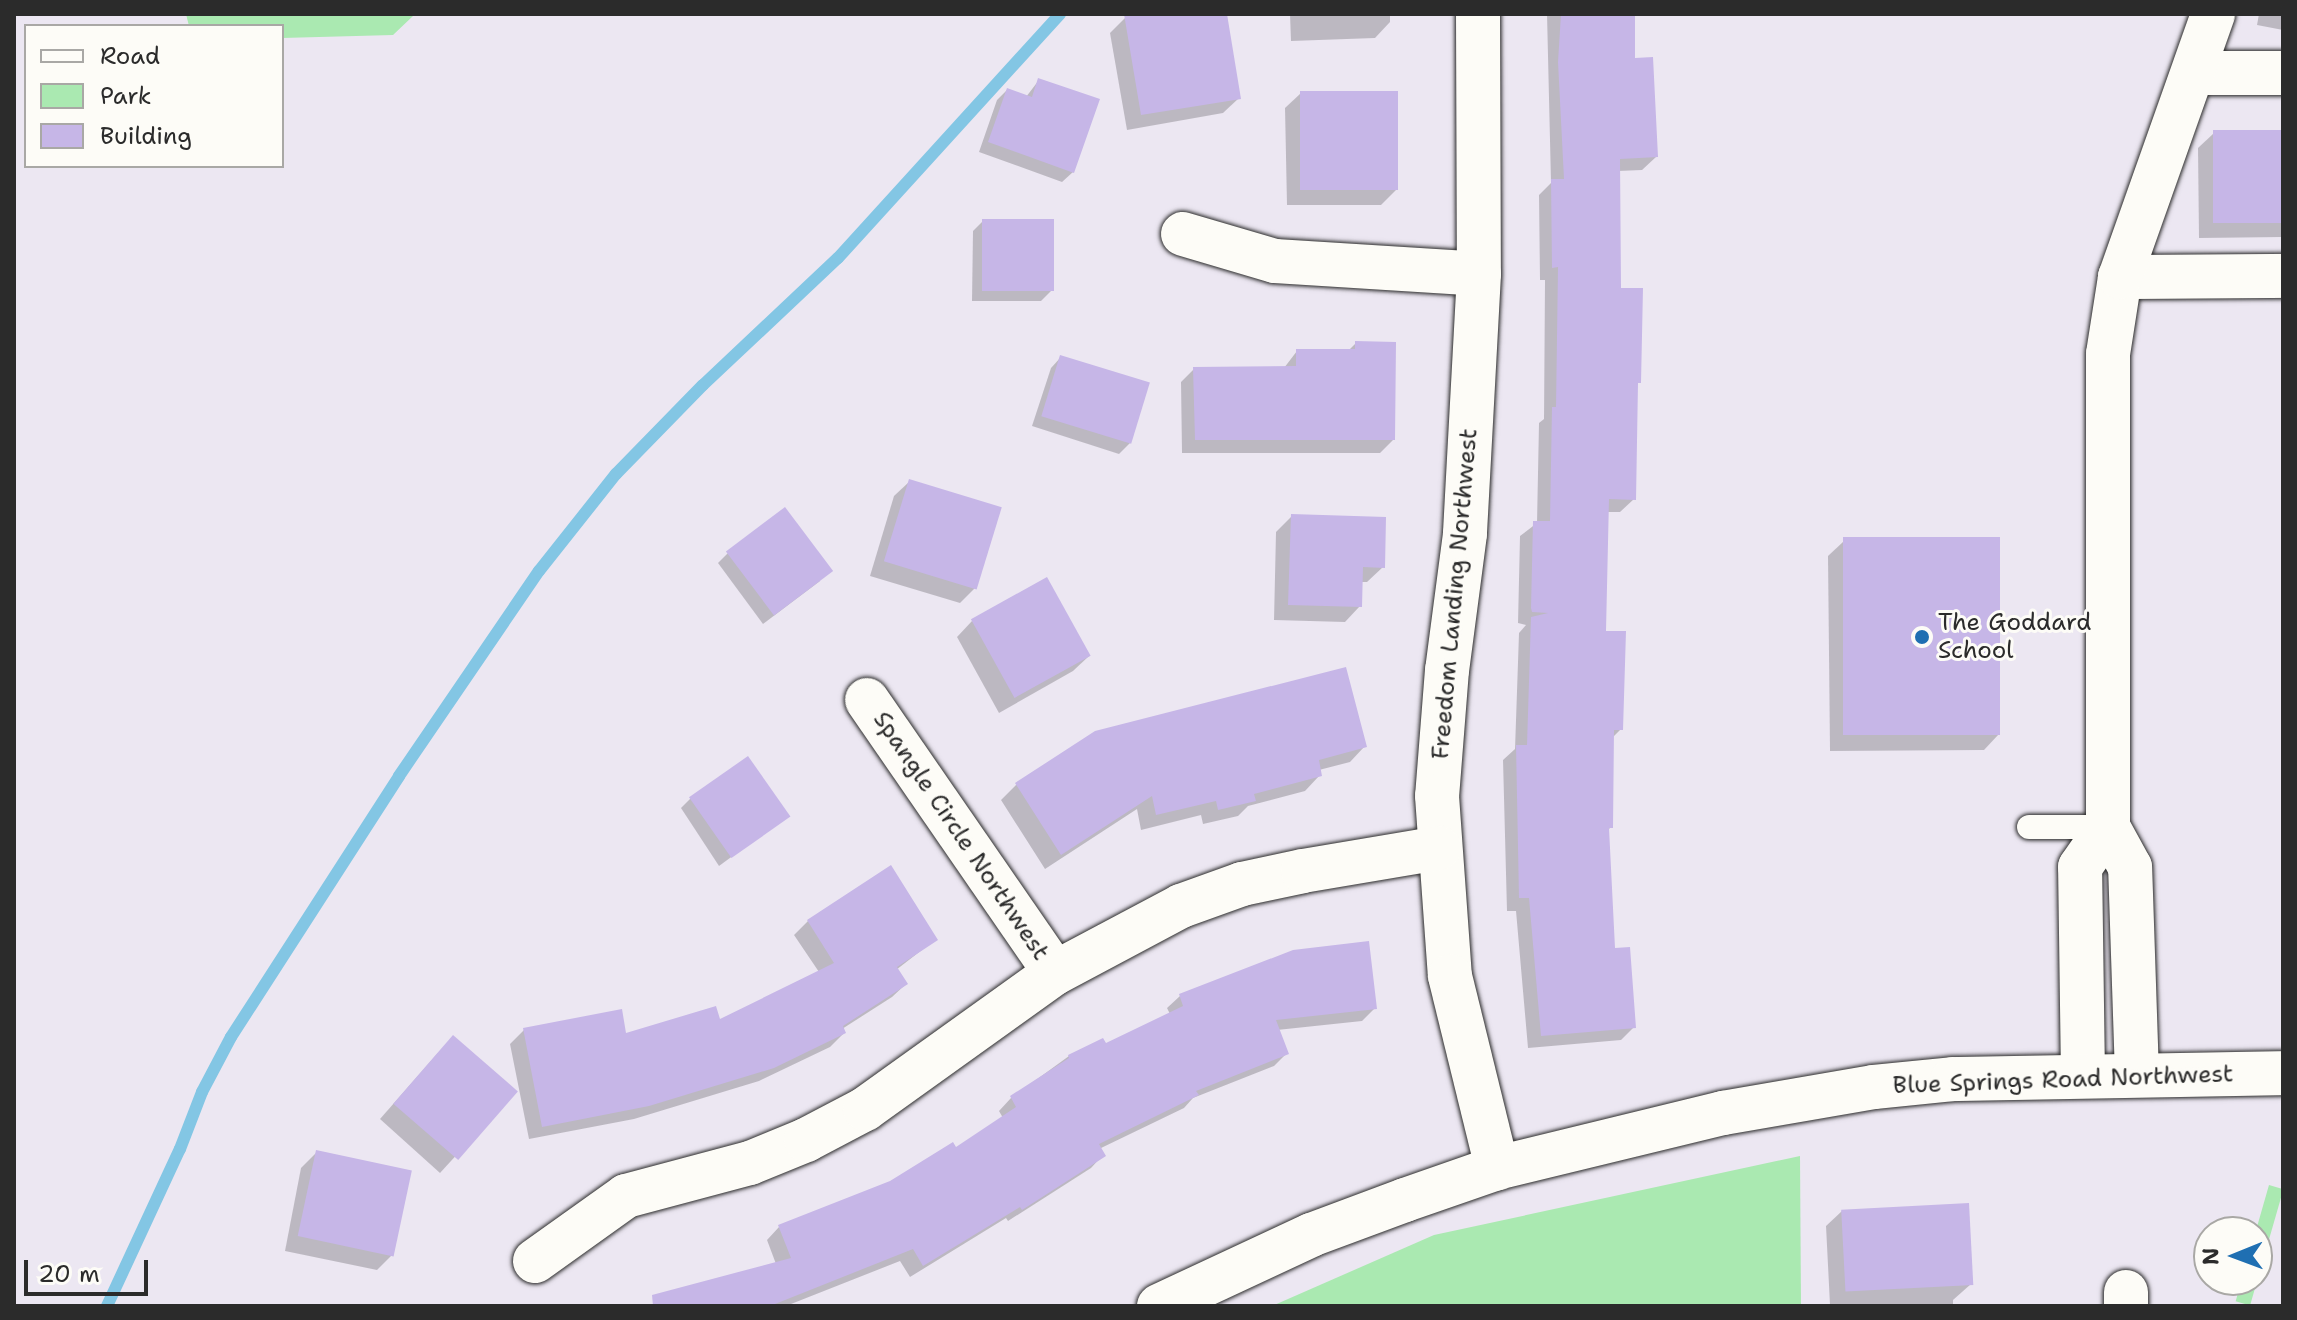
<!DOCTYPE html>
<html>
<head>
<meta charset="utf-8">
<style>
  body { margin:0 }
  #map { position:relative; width:2297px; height:1320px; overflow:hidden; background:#ece7f2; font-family:"Shantell Sans",sans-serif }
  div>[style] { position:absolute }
  .green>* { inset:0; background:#aae9b1; transform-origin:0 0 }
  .shadow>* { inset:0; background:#0003 }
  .stream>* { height:12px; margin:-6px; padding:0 6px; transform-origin:6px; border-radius:6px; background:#83c6e4 }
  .building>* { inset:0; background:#c6b6e7; transform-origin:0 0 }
  .roads { filter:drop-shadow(0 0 2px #2b2b2b) drop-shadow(0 0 2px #2b2b2b) }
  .service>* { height:24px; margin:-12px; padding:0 12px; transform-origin:12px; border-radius:12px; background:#fdfcf7 }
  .minor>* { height:44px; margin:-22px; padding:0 22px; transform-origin:22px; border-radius:22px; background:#fdfcf7 }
  .tertiary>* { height:44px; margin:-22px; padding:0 22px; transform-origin:22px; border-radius:22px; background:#fdfcf7 }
  .dots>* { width:22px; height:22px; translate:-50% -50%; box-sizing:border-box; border:4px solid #fdfcf7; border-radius:50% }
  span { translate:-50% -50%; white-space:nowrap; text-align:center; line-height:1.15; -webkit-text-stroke:6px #fdfcf7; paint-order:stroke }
  .street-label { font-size:24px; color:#2b2b2b }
  .poi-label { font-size:24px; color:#2b2b2b }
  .left { translate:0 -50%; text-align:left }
  .frame { position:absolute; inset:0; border:16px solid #2b2b2b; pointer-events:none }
  .legend { position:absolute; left:24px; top:24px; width:260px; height:144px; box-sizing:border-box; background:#fdfcf7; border:2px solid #a9a8a5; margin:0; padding:10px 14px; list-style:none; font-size:24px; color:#2b2b2b }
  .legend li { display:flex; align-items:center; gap:16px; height:40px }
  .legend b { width:40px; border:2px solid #a9a8a5 }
  .north { position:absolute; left:2193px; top:1216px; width:80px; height:80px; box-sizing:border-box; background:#fdfcf7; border:2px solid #a9a8a5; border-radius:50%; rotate:269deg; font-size:22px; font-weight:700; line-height:32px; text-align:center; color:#2b2b2b }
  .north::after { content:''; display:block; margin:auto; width:28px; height:36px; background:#1f6fb2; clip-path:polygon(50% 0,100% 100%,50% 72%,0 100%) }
  .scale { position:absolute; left:24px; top:1260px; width:124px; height:36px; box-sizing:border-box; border:4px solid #2b2b2b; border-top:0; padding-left:10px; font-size:24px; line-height:28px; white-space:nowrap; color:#2b2b2b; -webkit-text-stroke:6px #fdfcf7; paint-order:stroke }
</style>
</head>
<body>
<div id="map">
  <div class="green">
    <i style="clip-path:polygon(186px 14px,413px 14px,413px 16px,393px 35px,282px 38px,282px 26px,189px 26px)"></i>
    <i style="clip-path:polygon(1800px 1156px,1801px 1306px,1272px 1306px,1434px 1235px)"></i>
    <i style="left:2269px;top:1185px;width:15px;height:121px;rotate:16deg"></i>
  </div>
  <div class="shadow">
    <i style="clip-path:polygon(1146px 14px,1225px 14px,1239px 98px,1223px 113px,1127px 130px,1110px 33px,1126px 17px)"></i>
    <i style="clip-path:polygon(1290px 14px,1390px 14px,1390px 22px,1375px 38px,1291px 41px)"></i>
    <i style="clip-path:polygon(1547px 14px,1633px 14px,1633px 60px,1656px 157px,1642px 170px,1618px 171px,1619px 290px,1634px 499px,1620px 512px,1607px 512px,1604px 633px,1621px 729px,1612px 738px,1611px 827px,1607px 831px,1613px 950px,1634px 1027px,1621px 1040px,1528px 1048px,1516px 911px,1507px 911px,1503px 760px,1515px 749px,1519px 633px,1526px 625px,1518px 623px,1520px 536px,1537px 523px,1539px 423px,1544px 419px,1545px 280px,1540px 280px,1539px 195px,1551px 183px)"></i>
    <i style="clip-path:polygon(2259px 14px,2283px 14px,2283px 30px,2257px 25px)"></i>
    <i style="clip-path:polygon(1039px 80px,1073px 172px,1062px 182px,979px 152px,997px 100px,1007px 90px,1026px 97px)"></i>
    <i style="clip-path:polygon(1301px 93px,1396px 190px,1381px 205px,1287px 205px,1285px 108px)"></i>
    <i style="clip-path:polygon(2283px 132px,2283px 237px,2199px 238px,2198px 148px,2214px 133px)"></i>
    <i style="clip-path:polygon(983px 221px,1051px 291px,1041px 301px,972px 301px,973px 231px)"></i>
    <i style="clip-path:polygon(1356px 343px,1393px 440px,1380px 453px,1182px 453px,1181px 382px,1194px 369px,1284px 368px,1297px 351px,1348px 351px)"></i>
    <i style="clip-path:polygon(1061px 357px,1130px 443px,1119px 454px,1032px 426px,1051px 368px)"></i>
    <i style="clip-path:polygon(910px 481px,975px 588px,960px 603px,870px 576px,894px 496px)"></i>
    <i style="clip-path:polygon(1292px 516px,1383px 567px,1367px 582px,1360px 582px,1360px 606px,1345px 622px,1274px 620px,1276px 532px)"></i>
    <i style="clip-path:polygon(1844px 541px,1999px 734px,1984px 750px,1830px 751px,1828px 556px)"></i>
    <i style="clip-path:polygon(728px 553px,820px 581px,763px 624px,718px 563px)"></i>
    <i style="clip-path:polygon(972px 621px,1089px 656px,1073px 671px,999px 713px,957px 637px)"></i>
    <i style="clip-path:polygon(1096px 733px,1365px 746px,1350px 762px,1319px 770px,1320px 775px,1305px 791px,1248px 806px,1238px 816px,1203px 824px,1201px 815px,1141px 830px,1137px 809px,1045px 869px,1001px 800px,1016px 785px)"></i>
    <i style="clip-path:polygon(691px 798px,787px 816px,719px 866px,681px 808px)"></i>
    <i style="clip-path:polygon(808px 921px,936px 939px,896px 970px,906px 984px,892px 997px,842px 1029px,844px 1033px,830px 1047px,759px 1081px,634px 1119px,529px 1139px,510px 1044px,524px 1030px,625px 1036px,718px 1022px,819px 972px,794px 935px)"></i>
    <i style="clip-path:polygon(1180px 996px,1375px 1008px,1362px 1021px,1277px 1030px,1286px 1054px,1274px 1066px,1193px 1098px,1184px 1108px,1099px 1149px,1103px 1155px,1091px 1168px,1008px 1221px,1006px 1218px,910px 1277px,900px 1261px,786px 1306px,668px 1306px,776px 1264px,767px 1240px,779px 1227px,891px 1183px,955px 1150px,1003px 1118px,999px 1111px,1011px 1098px,1069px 1056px,1105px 1045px,1170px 1014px,1167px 1008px)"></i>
    <i style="clip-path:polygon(438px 1053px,515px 1091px,440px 1173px,380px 1119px)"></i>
    <i style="clip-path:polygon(316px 1153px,393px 1254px,377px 1270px,285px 1251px,301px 1168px)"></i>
    <i style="clip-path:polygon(1842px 1211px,1971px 1284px,1953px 1300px,1953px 1306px,1830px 1305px,1826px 1226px)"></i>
  </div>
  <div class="stream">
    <i style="left:107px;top:1306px;width:173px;rotate:-65.1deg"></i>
    <i style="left:180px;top:1149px;width:61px;rotate:-68.9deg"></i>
    <i style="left:202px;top:1092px;width:62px;rotate:-62.2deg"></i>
    <i style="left:231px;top:1037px;width:310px;rotate:-57.2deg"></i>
    <i style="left:399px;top:776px;width:248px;rotate:-55.7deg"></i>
    <i style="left:539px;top:571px;width:124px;rotate:-51.6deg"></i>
    <i style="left:616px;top:474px;width:124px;rotate:-45.7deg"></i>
    <i style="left:703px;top:385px;width:185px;rotate:-43.3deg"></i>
    <i style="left:838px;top:258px;width:330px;rotate:-47.7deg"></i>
  </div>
  <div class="building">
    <i style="clip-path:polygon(1124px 14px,1227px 14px,1241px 99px,1141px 115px)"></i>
    <i style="clip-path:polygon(1561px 14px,1635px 14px,1635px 58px,1653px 57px,1658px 157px,1620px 159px,1621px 288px,1643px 288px,1641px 383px,1638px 383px,1636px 500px,1609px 499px,1606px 631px,1626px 631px,1623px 730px,1614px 730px,1613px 828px,1609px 828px,1615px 948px,1630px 947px,1636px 1028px,1541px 1036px,1529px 898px,1519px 898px,1516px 745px,1527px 745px,1531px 617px,1548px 613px,1532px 612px,1531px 608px,1533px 521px,1550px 521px,1552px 407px,1556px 407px,1558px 267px,1552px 268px,1551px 179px,1564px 179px,1558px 62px)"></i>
    <i style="clip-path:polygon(1038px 78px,1100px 99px,1074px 173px,988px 142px,1007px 88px,1032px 97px)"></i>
    <i style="left:1300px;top:91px;width:98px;height:99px"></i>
    <i style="left:2283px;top:130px;width:93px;height:70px;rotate:90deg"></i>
    <i style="left:982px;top:219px;width:72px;height:72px"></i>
    <i style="clip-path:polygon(1355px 341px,1396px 342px,1395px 440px,1195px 440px,1193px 367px,1296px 366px,1296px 349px,1355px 349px)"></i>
    <i style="left:1060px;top:355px;width:94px;height:64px;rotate:17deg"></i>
    <i style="left:909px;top:479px;width:97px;height:86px;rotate:17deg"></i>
    <i style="left:785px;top:507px;width:80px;height:74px;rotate:53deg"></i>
    <i style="clip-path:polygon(1291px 514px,1386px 517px,1385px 568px,1363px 567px,1362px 607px,1288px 605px)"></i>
    <i style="left:2000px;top:537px;width:198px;height:157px;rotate:90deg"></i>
    <i style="left:1047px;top:577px;width:90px;height:87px;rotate:61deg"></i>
    <i style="clip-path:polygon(1346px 667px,1367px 747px,1319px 760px,1322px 776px,1254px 794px,1256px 801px,1218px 810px,1216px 801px,1156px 815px,1152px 796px,1061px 855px,1015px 783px,1095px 731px)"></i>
    <i style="left:748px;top:756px;width:74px;height:72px;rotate:55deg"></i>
    <i style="clip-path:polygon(891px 865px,938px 940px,897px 967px,908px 984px,843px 1026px,846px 1033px,774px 1068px,649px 1106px,542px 1127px,523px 1028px,622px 1009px,626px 1033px,716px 1006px,720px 1019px,834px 963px,807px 920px)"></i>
    <i style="clip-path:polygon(1369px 941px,1377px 1009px,1276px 1020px,1289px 1054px,1196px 1091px,1199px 1095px,1099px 1144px,1106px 1156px,1022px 1210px,1020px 1207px,923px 1266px,913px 1249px,770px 1306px,653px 1306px,652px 1295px,791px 1258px,778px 1225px,890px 1181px,953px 1142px,956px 1147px,1016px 1107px,1010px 1096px,1069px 1058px,1068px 1055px,1103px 1038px,1106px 1043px,1183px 1006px,1179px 994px,1293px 950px)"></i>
    <i style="left:453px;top:1035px;width:86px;height:91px;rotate:41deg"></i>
    <i style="left:316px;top:1150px;width:98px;height:88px;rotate:12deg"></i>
    <i style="left:1969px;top:1203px;width:82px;height:128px;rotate:87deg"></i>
  </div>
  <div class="roads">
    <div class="service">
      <i style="left:2029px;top:827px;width:79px"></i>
    </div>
    <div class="minor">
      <i style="left:1478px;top:14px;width:260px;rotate:89.8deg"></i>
      <i style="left:1479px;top:274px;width:260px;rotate:93.1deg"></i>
      <i style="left:1465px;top:534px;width:137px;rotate:97.5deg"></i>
      <i style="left:1447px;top:670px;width:126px;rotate:94.5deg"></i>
      <i style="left:1437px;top:796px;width:180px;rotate:85.9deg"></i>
      <i style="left:1450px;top:976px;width:198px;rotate:76.2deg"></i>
      <i style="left:2193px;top:73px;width:90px"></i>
      <i style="left:1183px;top:234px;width:96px;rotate:16.4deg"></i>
      <i style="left:1275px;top:261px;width:204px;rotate:3.6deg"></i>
      <i style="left:2120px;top:277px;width:163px;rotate:-0.4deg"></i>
      <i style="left:867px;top:700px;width:331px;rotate:55.4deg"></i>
      <i style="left:2137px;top:1075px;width:208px;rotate:-91.9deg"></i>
      <i style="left:2130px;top:867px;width:46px;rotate:-118.8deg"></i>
      <i style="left:2108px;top:827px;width:473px;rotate:-90deg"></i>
      <i style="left:2108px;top:354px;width:78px;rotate:-81.1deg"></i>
      <i style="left:2120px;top:277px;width:279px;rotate:-70.5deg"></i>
      <i style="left:2083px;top:1076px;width:209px;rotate:-90.8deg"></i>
      <i style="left:2080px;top:867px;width:49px;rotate:-55deg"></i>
      <i style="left:535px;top:1261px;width:112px;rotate:-35.5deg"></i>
      <i style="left:626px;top:1196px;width:128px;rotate:-14.9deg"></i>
      <i style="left:750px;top:1163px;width:61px;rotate:-22.3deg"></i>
      <i style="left:806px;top:1140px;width:67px;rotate:-27.7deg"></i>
      <i style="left:865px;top:1109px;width:234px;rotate:-35.6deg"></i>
      <i style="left:1055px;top:973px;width:143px;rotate:-28deg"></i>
      <i style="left:1181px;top:906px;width:65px;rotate:-19.8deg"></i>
      <i style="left:1242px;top:884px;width:62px;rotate:-12deg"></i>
      <i style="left:1303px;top:871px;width:138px;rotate:-9.6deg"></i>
      <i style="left:2126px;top:1306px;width:14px;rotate:-90deg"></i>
    </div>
    <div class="tertiary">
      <i style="left:1159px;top:1306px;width:168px;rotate:-25deg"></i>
      <i style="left:1311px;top:1235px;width:100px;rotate:-20.4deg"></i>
      <i style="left:1405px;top:1200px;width:97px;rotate:-19.2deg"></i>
      <i style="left:1497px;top:1168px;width:233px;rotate:-13.7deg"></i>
      <i style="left:1723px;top:1113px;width:153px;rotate:-9.8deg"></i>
      <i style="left:1874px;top:1087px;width:79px;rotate:-5.8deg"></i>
      <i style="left:1953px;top:1079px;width:330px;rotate:-1deg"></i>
    </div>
  </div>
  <div class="dots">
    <i style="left:1922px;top:637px;background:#1f6fb2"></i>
  </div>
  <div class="street-label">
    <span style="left:1455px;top:594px;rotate:-85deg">Freedom Landing Northwest</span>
    <span style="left:961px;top:836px;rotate:56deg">Spangle Circle Northwest</span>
    <span style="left:2063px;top:1080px;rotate:-2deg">Blue Springs Road Northwest</span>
  </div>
  <div class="poi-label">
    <span class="left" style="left:1938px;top:637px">The Goddard<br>School</span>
  </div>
  <div class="frame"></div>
  <ul class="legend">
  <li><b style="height:10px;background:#fdfcf7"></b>Road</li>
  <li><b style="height:22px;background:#aae9b1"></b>Park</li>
  <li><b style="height:22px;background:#c6b6e7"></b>Building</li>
  </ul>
  <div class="north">N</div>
  <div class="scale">20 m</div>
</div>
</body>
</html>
